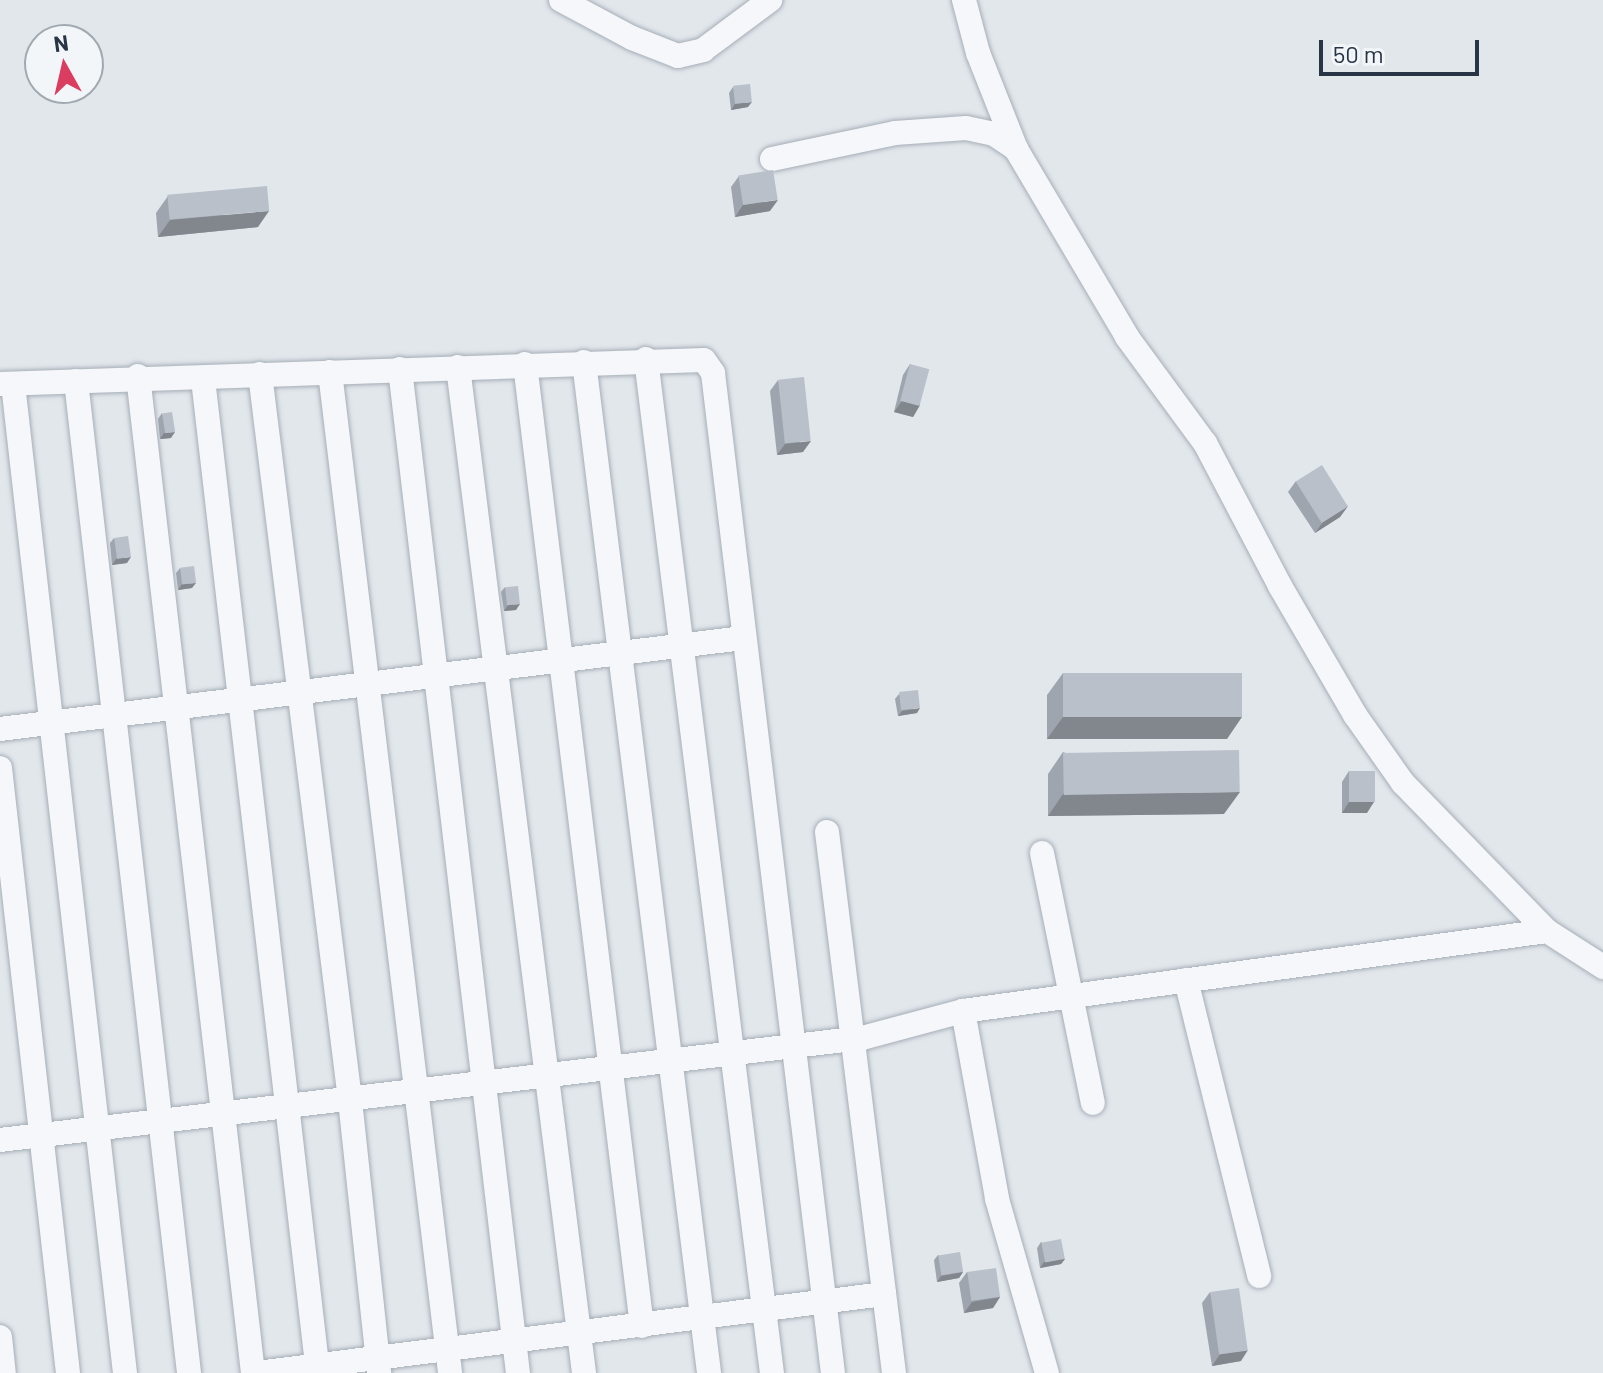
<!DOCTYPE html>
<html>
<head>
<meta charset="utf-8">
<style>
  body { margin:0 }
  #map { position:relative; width:1603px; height:1373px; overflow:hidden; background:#e2e7ec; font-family:Barlow,sans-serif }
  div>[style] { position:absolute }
  .roads { filter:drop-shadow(0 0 2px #a6aeb7) drop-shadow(0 0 2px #a6aeb7) }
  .street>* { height:24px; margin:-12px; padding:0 12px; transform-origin:12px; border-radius:12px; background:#f6f7fa }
  .wall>* { inset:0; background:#9fa5ae }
  .shaded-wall>* { inset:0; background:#82868d }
  .building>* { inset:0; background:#b9c0ca; transform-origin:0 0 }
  span { translate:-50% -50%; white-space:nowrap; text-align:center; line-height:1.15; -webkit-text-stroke:8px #f2f6f9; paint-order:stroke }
  .north { position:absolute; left:24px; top:24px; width:80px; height:80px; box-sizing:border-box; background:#f2f6f9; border:2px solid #a1a9b1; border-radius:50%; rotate:352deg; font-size:22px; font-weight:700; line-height:32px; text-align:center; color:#283546 }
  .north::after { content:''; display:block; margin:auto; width:28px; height:36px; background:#db3d61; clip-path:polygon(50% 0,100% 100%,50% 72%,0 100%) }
  .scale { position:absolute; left:1319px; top:40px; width:160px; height:36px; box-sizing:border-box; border:4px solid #283546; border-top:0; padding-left:10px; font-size:24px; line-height:28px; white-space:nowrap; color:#283546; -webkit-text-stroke:6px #f2f6f9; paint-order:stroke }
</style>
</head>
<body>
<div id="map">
  <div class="roads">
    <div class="street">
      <i style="left:561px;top:0;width:81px;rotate:28.2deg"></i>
      <i style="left:632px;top:38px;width:49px;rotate:21.4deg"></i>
      <i style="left:678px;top:56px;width:26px;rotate:-13deg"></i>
      <i style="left:703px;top:50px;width:84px;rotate:-36.7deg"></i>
      <i style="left:964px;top:0;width:55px;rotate:75.2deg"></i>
      <i style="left:978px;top:53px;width:103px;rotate:68.4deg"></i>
      <i style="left:772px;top:159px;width:126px;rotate:-11.9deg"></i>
      <i style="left:895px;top:133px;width:71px;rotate:-4deg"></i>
      <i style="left:966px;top:128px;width:29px;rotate:12deg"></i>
      <i style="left:994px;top:134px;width:27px;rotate:34deg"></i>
      <i style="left:1016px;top:149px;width:218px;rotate:59.4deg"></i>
      <i style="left:1127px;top:337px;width:132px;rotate:53.7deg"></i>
      <i style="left:1205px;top:443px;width:161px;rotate:62.3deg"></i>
      <i style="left:1280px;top:586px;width:149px;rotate:59.8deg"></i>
      <i style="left:1355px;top:715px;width:83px;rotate:54.8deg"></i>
      <i style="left:1403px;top:783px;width:206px;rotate:45.8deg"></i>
      <i style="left:1547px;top:931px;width:67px;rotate:32.7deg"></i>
      <i style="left:646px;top:359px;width:1022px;rotate:82.92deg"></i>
      <i style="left:584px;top:362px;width:1019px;rotate:82.95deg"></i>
      <i style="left:525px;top:364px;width:969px;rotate:83.07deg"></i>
      <i style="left:458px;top:367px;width:1014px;rotate:82.86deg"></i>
      <i style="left:400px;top:369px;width:1011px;rotate:83.3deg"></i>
      <i style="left:330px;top:372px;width:1008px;rotate:83.16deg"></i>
      <i style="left:260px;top:374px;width:732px;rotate:82.93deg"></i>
      <i style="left:350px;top:1100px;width:275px;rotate:83.9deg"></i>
      <i style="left:138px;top:376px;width:1004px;rotate:83.42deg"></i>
      <i style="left:203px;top:379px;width:1001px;rotate:83.4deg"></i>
      <i style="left:76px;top:381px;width:998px;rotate:83.5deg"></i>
      <i style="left:0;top:384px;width:704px;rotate:-1.95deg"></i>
      <i style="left:704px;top:360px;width:16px;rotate:55deg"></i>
      <i style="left:713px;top:373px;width:1007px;rotate:83.16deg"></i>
      <i style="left:13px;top:384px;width:995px;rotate:83.54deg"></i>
      <i style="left:0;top:729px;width:749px;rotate:-6.98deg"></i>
      <i style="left:0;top:768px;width:609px;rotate:83.59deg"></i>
      <i style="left:827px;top:832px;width:545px;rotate:82.94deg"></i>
      <i style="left:1042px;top:853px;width:255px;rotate:78.5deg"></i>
      <i style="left:1186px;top:980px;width:305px;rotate:76.1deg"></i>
      <i style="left:963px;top:1011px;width:191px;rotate:79.7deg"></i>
      <i style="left:997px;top:1199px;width:181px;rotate:74deg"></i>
      <i style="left:0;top:1140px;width:868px;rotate:-6.75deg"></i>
      <i style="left:862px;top:1038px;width:105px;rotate:-15deg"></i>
      <i style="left:963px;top:1011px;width:589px;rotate:-7.8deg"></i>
      <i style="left:0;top:1337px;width:36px;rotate:84deg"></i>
      <i style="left:257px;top:1373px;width:632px;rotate:-7.18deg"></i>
    </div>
  </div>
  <div class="wall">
    <i style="clip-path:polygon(733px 87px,748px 107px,731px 110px,729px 93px)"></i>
    <i style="clip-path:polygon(739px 176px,770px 211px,735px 217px,731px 187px)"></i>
    <i style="clip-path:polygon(168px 196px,258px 227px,158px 237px,156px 213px)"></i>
    <i style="clip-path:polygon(910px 364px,920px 405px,913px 417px,894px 412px,903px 375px)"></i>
    <i style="clip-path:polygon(778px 380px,803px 452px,777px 455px,770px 391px)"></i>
    <i style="clip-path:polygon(162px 413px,171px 438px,160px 439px,158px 419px)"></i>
    <i style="clip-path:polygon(1296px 481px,1348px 506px,1340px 517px,1315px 533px,1288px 492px)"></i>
    <i style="clip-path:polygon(114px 538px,127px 563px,112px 565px,110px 543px)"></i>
    <i style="clip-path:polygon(180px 568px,192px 588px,178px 590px,176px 573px)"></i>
    <i style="clip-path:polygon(505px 587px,516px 610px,504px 611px,501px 592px)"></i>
    <i style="clip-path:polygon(1063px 673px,1227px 739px,1047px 739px,1047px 695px)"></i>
    <i style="clip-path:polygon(899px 694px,917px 713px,898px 716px,895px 699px)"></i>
    <i style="clip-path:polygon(1063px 752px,1224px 814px,1048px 816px,1048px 774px)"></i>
    <i style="clip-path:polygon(1349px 771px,1367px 813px,1342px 813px,1342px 782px)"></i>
    <i style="clip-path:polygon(1041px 1242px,1065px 1259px,1061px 1264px,1040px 1268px,1037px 1248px)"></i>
    <i style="clip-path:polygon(938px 1255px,963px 1272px,959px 1278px,937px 1282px,934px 1260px)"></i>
    <i style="clip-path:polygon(967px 1272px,1000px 1297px,993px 1308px,964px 1313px,959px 1283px)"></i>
    <i style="clip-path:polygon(1210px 1292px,1241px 1361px,1212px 1366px,1202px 1303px)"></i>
  </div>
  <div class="shaded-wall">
    <i style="clip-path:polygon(752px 102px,748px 107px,731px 110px,735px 104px)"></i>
    <i style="clip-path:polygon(778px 200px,770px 211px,735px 217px,743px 205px)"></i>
    <i style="clip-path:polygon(269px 211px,258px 227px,158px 237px,170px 220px)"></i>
    <i style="clip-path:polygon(902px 401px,920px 405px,913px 417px,894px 412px)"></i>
    <i style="clip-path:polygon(175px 432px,171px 438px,160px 439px,164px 433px)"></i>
    <i style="clip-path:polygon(811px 441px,803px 452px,777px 455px,785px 444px)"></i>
    <i style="clip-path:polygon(1348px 506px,1340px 517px,1315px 533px,1323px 522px)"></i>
    <i style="clip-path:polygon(131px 557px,127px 563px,112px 565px,116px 559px)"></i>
    <i style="clip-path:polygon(196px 583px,192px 588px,178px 590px,182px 584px)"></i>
    <i style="clip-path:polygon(520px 604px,516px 610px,504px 611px,508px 605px)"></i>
    <i style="clip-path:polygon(920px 708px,917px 713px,898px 716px,902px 711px)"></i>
    <i style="clip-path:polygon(1063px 717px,1242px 717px,1227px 739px,1047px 739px)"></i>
    <i style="clip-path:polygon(1240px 792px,1224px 814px,1048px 816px,1063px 794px)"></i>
    <i style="clip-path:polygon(1349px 802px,1374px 802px,1367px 813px,1342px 813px)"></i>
    <i style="clip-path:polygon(1065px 1259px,1061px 1264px,1040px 1268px,1044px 1262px)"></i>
    <i style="clip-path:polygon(963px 1272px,959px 1278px,937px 1282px,941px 1276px)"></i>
    <i style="clip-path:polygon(1000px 1297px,993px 1308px,964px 1313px,972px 1302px)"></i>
    <i style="clip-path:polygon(1248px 1350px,1241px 1361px,1212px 1366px,1220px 1354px)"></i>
  </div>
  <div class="building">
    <i style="left:750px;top:84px;width:18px;height:17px;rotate:84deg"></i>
    <i style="left:773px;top:170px;width:30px;height:35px;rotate:81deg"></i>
    <i style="left:267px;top:186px;width:25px;height:100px;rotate:85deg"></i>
    <i style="left:910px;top:364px;width:20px;height:38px;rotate:15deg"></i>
    <i style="left:804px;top:377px;width:64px;height:26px;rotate:84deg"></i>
    <i style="left:172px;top:412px;width:20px;height:10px;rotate:81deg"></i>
    <i style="left:1322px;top:465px;width:49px;height:31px;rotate:58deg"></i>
    <i style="left:128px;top:536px;width:21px;height:14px;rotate:82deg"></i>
    <i style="left:194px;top:566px;width:17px;height:14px;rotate:83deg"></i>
    <i style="left:518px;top:586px;width:18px;height:13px;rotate:84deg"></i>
    <i style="left:1063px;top:673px;width:179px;height:44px"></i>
    <i style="left:918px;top:690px;width:18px;height:19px;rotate:84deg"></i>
    <i style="left:1239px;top:750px;width:42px;height:176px;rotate:89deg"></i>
    <i style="left:1349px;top:771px;width:26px;height:31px"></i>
    <i style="left:1061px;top:1239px;width:20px;height:20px;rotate:79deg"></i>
    <i style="left:960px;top:1252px;width:20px;height:22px;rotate:81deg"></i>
    <i style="left:996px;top:1268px;width:29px;height:29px;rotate:82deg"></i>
    <i style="left:1239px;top:1288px;width:63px;height:29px;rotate:82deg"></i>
  </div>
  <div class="north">N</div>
  <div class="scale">50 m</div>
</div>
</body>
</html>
